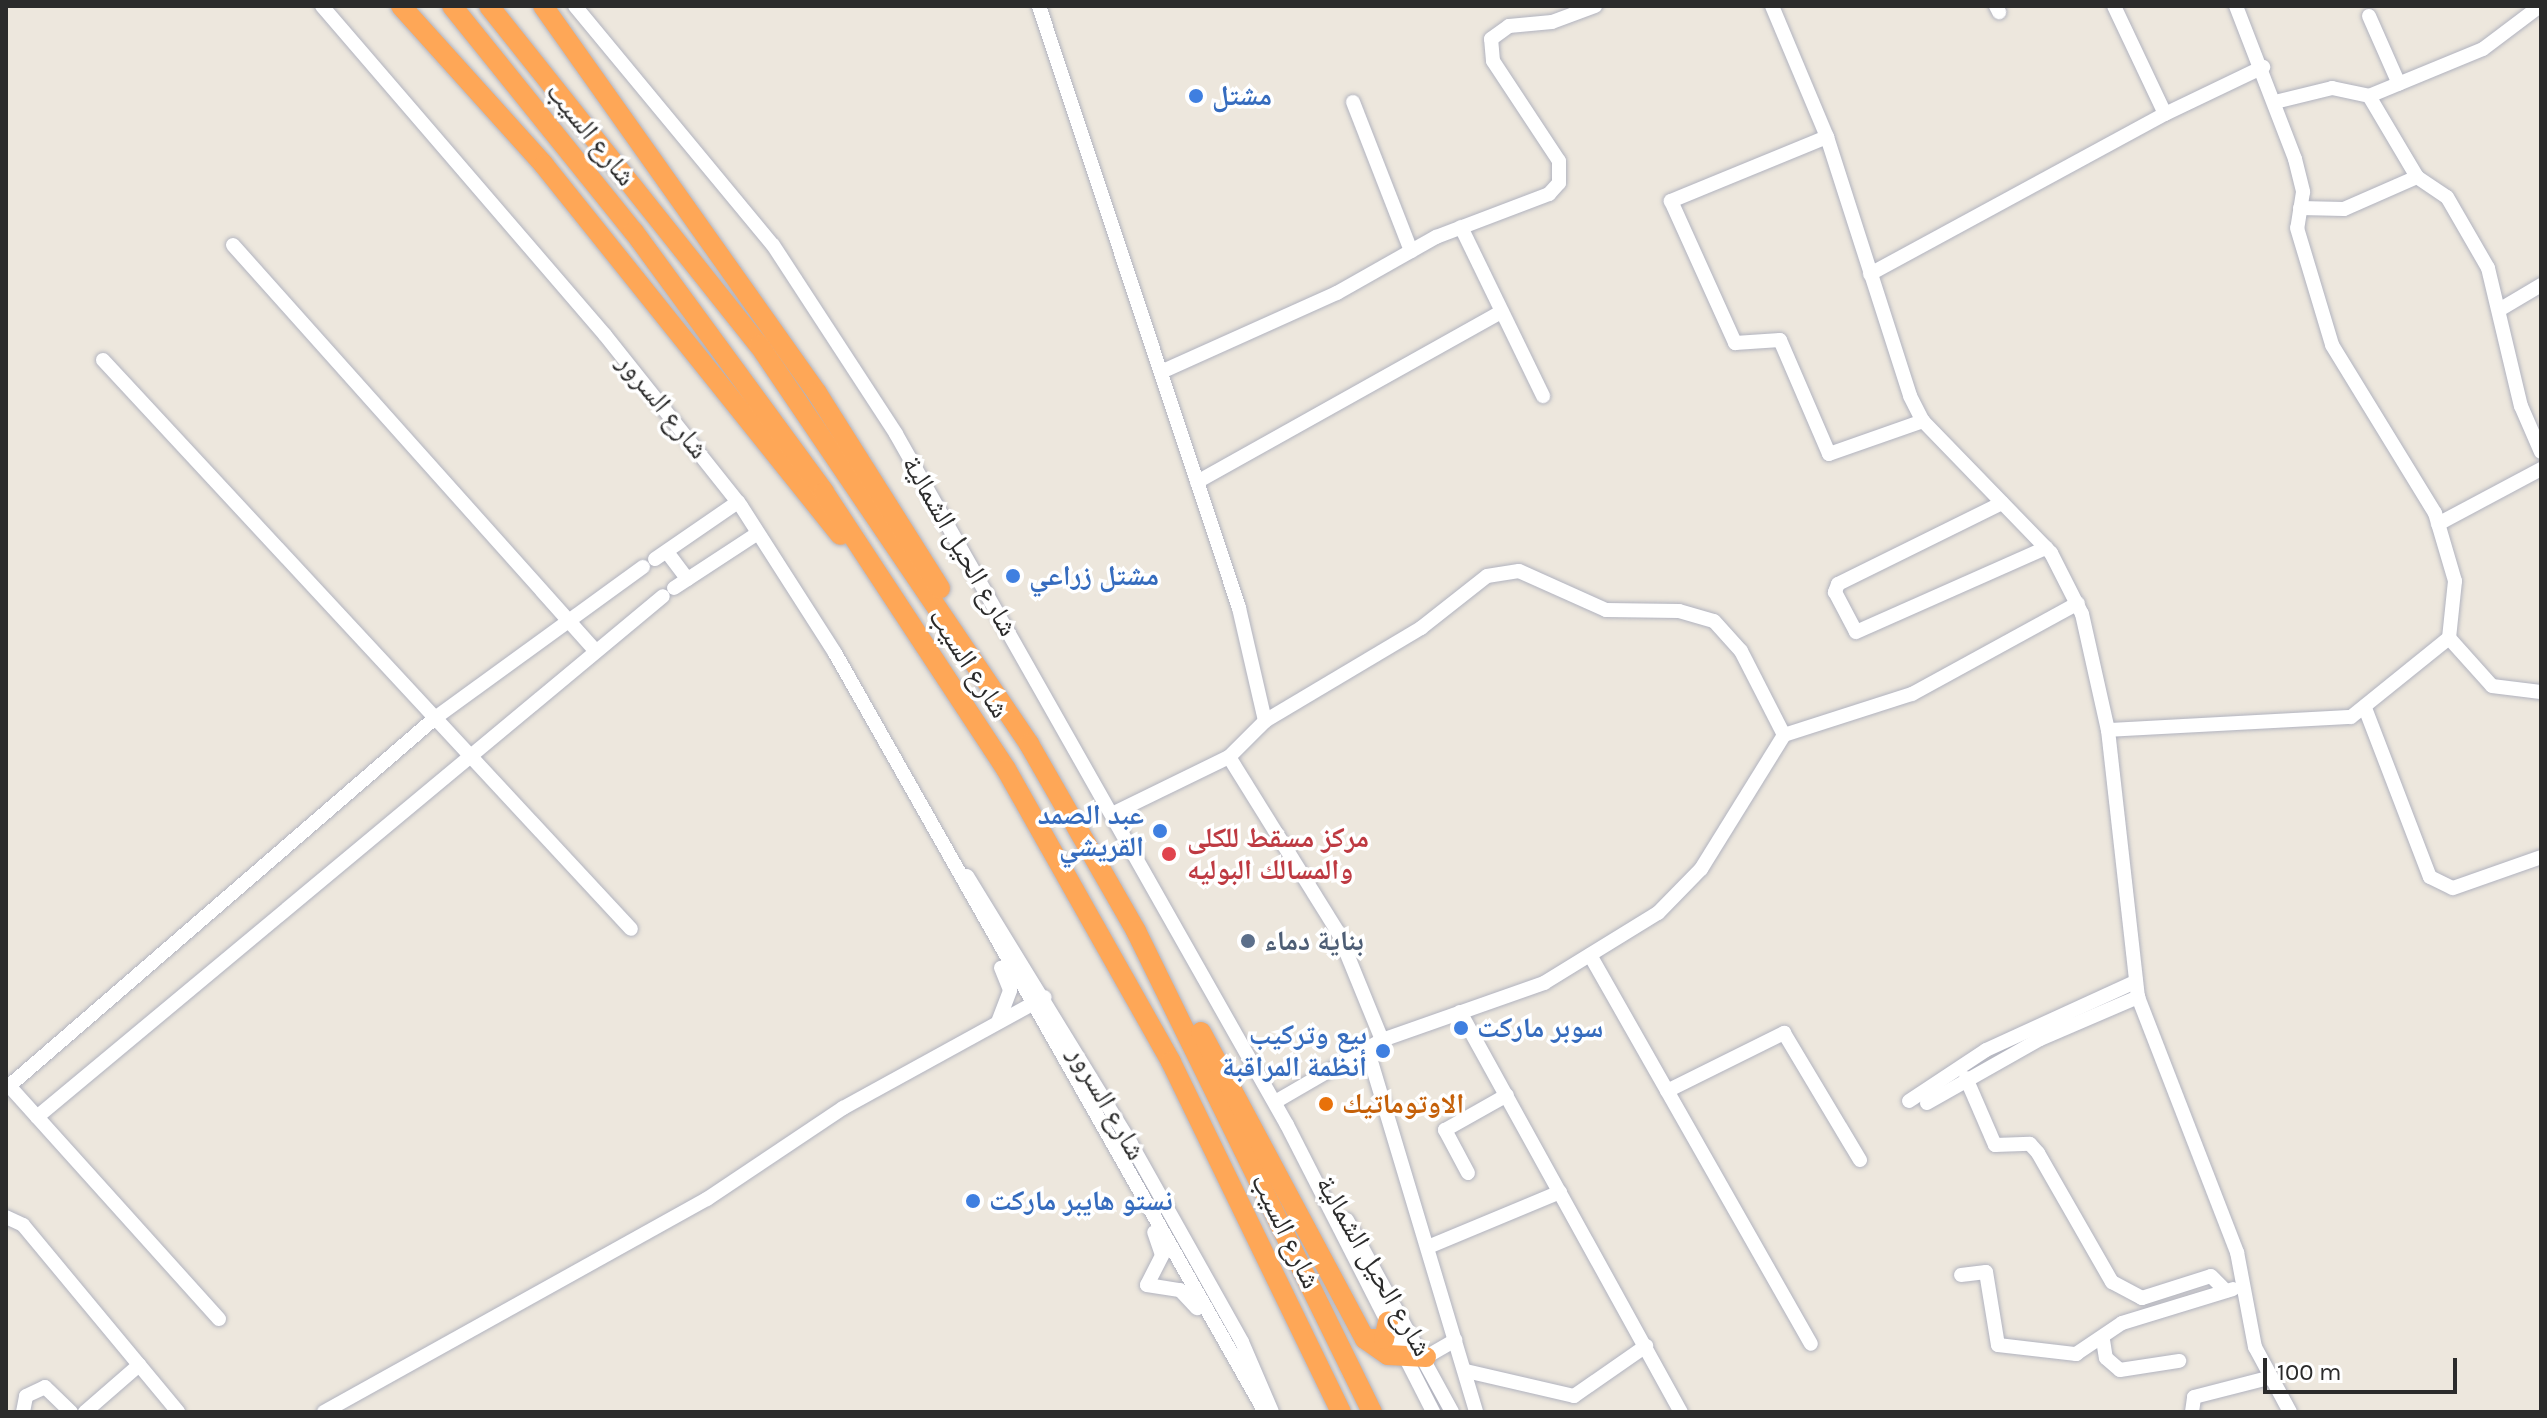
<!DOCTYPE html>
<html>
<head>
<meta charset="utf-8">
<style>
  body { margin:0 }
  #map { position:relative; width:2547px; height:1418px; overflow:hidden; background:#ede7dd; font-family:Karla,"Noto Naskh Arabic",sans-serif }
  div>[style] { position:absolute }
  .roads { filter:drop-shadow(0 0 2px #b1b3bf) drop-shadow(0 0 2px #b1b3bf) }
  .minor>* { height:14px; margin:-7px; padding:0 7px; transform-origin:7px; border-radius:7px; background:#fff }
  .highway>* { height:20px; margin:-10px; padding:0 10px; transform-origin:10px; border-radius:10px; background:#fea757 }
  .dots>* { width:22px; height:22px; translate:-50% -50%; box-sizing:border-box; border:4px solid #fff; border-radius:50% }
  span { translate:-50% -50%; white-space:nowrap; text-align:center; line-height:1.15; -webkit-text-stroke:7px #fff; paint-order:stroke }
  .shop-label { font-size:28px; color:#366cbe; font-weight:700 }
  .left { translate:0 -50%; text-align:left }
  .right { translate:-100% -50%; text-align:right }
  .street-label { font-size:28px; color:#2b2b2b }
  .health-label { font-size:28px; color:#be3a42; font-weight:700 }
  .service-label { font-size:28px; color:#4e5e75; font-weight:700 }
  .food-label { font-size:28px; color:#c56008; font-weight:700 }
  .frame { position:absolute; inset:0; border:8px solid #2b2b2b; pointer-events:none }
  .scale { position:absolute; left:2263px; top:1358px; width:194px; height:36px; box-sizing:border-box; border:4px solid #2b2b2b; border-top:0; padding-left:10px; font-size:24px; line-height:28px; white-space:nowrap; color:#2b2b2b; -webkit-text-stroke:6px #fff; paint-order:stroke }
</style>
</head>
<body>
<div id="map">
  <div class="roads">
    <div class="minor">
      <i style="left:322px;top:6px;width:434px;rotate:49.3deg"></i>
      <i style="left:605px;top:335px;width:218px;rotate:51.5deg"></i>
      <i style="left:741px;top:506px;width:174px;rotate:57.4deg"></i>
      <i style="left:835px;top:653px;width:872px;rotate:60.47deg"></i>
      <i style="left:575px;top:6px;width:310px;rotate:50.4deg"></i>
      <i style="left:773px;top:245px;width:225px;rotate:56.9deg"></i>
      <i style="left:896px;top:434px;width:794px;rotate:60.5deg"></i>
      <i style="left:1287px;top:1125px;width:322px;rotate:63deg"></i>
      <i style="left:1039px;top:6px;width:634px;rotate:71.62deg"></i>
      <i style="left:1239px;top:608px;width:116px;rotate:77deg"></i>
      <i style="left:1772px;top:6px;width:142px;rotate:67.2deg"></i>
      <i style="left:1827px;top:137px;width:272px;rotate:72.2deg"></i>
      <i style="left:1910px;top:396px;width:28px;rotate:63deg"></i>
      <i style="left:1923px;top:421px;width:184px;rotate:45.9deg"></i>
      <i style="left:2051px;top:553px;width:68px;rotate:63.1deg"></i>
      <i style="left:2082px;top:614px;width:119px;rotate:77.4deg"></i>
      <i style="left:2108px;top:730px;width:269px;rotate:83.6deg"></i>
      <i style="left:2138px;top:997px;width:274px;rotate:68.8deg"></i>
      <i style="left:2237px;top:1252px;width:97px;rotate:79.3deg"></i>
      <i style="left:2255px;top:1347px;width:74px;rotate:61.7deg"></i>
      <i style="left:1996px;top:6px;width:7px;rotate:63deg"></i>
      <i style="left:2114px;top:6px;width:119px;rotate:64.7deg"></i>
      <i style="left:2165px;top:114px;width:109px;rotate:-25.6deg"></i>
      <i style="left:2236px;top:6px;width:164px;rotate:68.9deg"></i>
      <i style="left:2295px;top:159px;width:34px;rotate:76deg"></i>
      <i style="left:2303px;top:192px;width:36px;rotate:99deg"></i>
      <i style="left:2297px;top:228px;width:122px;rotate:73.3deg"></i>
      <i style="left:2332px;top:345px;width:197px;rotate:58.5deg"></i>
      <i style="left:2435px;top:513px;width:71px;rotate:73.6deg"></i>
      <i style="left:2455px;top:581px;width:57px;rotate:96deg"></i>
      <i style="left:2369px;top:16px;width:74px;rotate:66.2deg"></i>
      <i style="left:2369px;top:96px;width:123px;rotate:-22.4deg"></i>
      <i style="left:2483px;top:49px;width:71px;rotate:-37deg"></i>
      <i style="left:1353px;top:102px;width:160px;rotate:68.7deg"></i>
      <i style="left:2275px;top:102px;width:59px;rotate:-13.8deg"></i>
      <i style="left:2332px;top:88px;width:38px;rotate:12deg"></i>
      <i style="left:2369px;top:96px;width:94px;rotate:59.3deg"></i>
      <i style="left:2417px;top:177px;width:36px;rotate:34deg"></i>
      <i style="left:2447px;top:197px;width:82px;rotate:60deg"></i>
      <i style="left:2488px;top:268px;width:142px;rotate:76.6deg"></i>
      <i style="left:2521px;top:406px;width:50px;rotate:66.5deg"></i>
      <i style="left:1827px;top:137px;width:169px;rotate:157.7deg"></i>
      <i style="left:1671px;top:201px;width:156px;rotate:65.7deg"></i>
      <i style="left:1735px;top:343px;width:45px;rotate:-3.8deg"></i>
      <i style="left:1780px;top:340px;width:124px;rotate:66.7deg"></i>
      <i style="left:1829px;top:454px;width:100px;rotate:-19.3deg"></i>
      <i style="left:2300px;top:208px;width:44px;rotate:1.3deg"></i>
      <i style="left:2344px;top:209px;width:80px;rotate:-23.7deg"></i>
      <i style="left:1461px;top:227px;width:188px;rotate:64.1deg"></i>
      <i style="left:233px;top:245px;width:540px;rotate:48.23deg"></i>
      <i style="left:1870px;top:274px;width:336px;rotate:-28.5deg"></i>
      <i style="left:2499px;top:310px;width:49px;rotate:-30.8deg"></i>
      <i style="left:103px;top:360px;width:776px;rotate:47.14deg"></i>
      <i style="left:1161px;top:372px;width:193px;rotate:-24.2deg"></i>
      <i style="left:1337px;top:293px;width:114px;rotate:-29.5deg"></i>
      <i style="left:1436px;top:237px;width:121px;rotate:-20.8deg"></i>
      <i style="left:1549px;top:194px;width:15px;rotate:-48deg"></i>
      <i style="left:1559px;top:183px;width:22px;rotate:-90deg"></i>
      <i style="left:1559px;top:161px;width:120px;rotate:-123.4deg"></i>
      <i style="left:1493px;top:61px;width:22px;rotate:-95deg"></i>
      <i style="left:1491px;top:39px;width:22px;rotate:-36deg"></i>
      <i style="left:1509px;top:26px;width:43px;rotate:-5.3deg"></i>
      <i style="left:1552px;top:22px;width:46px;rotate:-20.4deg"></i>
      <i style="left:1197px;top:482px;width:346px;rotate:-29.2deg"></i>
      <i style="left:2002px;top:503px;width:183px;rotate:153.7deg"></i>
      <i style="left:1838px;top:584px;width:9px;rotate:111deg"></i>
      <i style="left:1835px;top:592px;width:45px;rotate:62.3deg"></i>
      <i style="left:1856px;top:632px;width:208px;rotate:-23.9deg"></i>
      <i style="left:2438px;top:524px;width:117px;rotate:-28.1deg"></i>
      <i style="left:667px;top:552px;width:34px;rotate:53deg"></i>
      <i style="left:655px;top:559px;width:101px;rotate:-34.5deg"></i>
      <i style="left:674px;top:588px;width:100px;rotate:-33.2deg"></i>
      <i style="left:2449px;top:638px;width:64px;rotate:48.1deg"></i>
      <i style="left:2492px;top:686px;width:49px;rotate:7deg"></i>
      <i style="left:2365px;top:708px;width:181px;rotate:69deg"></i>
      <i style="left:2430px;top:877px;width:25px;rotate:26deg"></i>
      <i style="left:2453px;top:888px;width:93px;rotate:-19.4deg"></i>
      <i style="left:2108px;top:730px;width:243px;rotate:-3.1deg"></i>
      <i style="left:2351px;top:717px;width:126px;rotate:-38.9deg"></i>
      <i style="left:1229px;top:757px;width:206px;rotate:58.1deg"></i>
      <i style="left:1338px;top:932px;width:117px;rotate:67.8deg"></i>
      <i style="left:1114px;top:813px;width:128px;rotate:-26deg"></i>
      <i style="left:1229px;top:757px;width:51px;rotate:-45deg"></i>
      <i style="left:1265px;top:721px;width:182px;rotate:-30.8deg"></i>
      <i style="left:1421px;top:628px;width:84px;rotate:-38.2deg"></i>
      <i style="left:1487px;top:576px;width:32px;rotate:-9deg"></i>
      <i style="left:1519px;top:571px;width:95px;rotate:24.1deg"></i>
      <i style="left:1606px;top:610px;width:73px;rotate:0.8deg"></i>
      <i style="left:1679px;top:611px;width:36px;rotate:16deg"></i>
      <i style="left:1714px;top:621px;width:40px;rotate:48deg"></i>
      <i style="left:1741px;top:651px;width:94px;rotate:62.9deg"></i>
      <i style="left:967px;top:876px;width:314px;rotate:58.5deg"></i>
      <i style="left:1131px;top:1144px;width:227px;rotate:60.7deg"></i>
      <i style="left:1242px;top:1342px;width:76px;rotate:66.8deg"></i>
      <i style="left:1590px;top:955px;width:447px;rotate:60.4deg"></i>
      <i style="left:1460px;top:1012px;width:457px;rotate:61.1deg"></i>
      <i style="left:998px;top:1022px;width:34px;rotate:-69deg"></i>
      <i style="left:1010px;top:990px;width:24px;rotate:-112deg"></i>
      <i style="left:1367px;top:1048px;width:380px;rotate:73.3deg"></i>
      <i style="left:1966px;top:1078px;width:73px;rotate:66.6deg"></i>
      <i style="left:1995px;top:1145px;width:35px;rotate:-2deg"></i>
      <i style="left:2030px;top:1144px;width:12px;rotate:48deg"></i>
      <i style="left:2038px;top:1153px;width:149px;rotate:60.2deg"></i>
      <i style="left:2112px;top:1282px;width:34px;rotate:28deg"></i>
      <i style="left:2142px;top:1298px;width:72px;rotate:-17.7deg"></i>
      <i style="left:2211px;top:1276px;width:21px;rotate:45deg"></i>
      <i style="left:1667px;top:1091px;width:131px;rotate:-26.4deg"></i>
      <i style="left:1784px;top:1033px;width:148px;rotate:59.1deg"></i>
      <i style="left:1909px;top:1101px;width:92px;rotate:-33.5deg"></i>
      <i style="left:1986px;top:1050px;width:164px;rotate:-24.5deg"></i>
      <i style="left:1275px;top:1102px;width:124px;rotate:-30.1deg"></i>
      <i style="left:1382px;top:1040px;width:172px;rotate:-19.4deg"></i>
      <i style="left:1544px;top:983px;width:134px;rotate:-31.6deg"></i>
      <i style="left:1658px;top:913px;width:62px;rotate:-45.7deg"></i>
      <i style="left:1701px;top:869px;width:158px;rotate:-58.2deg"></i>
      <i style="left:1784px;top:735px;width:134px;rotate:-17.8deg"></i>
      <i style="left:1912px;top:694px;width:189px;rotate:-28.7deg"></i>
      <i style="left:1927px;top:1103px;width:130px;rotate:-29.5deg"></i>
      <i style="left:2040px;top:1039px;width:107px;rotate:-23.2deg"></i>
      <i style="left:37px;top:1117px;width:814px;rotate:-39.77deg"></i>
      <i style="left:1468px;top:1173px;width:49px;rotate:-118.1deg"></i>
      <i style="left:1445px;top:1130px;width:71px;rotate:-29.4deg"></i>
      <i style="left:6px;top:1217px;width:19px;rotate:25deg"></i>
      <i style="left:23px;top:1225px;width:243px;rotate:50.3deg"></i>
      <i style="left:1347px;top:1220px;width:219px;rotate:61.3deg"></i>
      <i style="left:1428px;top:1247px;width:143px;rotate:-22.6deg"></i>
      <i style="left:1961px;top:1275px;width:25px;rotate:-7deg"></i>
      <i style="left:1986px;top:1272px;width:74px;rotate:80.7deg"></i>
      <i style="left:1998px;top:1345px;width:79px;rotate:6.6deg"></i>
      <i style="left:2076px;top:1354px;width:55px;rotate:-34deg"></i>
      <i style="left:2122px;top:1323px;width:116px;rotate:-17deg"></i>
      <i style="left:1147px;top:1285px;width:34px;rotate:-63deg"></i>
      <i style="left:1162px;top:1255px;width:24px;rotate:-109deg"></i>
      <i style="left:1147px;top:1285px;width:33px;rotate:9deg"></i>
      <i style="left:1180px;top:1290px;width:25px;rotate:47deg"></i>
      <i style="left:219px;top:1319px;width:314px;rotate:-132deg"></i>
      <i style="left:9px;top:1086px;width:563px;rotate:-40.82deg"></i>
      <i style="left:435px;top:718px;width:257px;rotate:-36deg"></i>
      <i style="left:2103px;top:1340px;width:18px;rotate:81deg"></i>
      <i style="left:2106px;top:1358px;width:18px;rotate:41deg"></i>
      <i style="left:2120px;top:1370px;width:60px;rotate:-8.7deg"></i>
      <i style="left:1426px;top:1357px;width:34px;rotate:-30deg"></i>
      <i style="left:1466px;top:1371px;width:111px;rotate:13deg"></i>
      <i style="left:1574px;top:1396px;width:88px;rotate:-34.8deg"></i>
      <i style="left:23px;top:1412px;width:16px;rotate:-79deg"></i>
      <i style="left:26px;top:1396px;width:21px;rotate:-25deg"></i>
      <i style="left:45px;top:1387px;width:36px;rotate:44deg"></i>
      <i style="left:85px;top:1412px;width:72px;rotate:-41deg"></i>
      <i style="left:324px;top:1412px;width:438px;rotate:-29.1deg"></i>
      <i style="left:707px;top:1199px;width:164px;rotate:-33.8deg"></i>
      <i style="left:843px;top:1108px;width:230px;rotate:-28.8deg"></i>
      <i style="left:2192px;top:1412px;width:15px;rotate:-82deg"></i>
      <i style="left:2194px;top:1397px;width:76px;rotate:-14.4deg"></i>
    </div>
    <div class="highway">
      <i style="left:401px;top:6px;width:214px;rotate:48deg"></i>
      <i style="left:544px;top:165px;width:474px;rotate:51.3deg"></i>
      <i style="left:452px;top:6px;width:290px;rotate:51.2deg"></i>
      <i style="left:634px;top:232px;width:322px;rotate:53.8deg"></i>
      <i style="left:824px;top:492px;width:331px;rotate:56.7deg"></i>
      <i style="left:1006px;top:769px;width:336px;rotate:60.6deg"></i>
      <i style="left:1171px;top:1062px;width:389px;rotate:64.1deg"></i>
      <i style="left:489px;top:6px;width:433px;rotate:51.5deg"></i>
      <i style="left:759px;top:345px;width:482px;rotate:55.9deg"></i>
      <i style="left:1029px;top:744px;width:215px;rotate:60.2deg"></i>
      <i style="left:1136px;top:931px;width:536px;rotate:63.87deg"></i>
      <i style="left:543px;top:6px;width:474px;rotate:54.7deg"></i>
      <i style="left:817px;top:393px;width:231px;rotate:57.8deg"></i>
      <i style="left:1201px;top:1032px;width:348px;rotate:61.9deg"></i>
      <i style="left:1365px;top:1339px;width:28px;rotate:35deg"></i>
      <i style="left:1388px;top:1355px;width:38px;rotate:3deg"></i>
      <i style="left:1365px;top:1339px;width:19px"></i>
      <i style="left:1384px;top:1339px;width:18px;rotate:-77deg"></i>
    </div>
  </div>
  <div class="dots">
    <i style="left:1196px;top:96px;background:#3f7fe0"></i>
    <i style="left:1013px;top:576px;background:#3f7fe0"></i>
    <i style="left:1160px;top:831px;background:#3f7fe0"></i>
    <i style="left:1169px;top:854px;background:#e0444e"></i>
    <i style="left:1248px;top:941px;background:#5c6f8a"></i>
    <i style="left:1461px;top:1028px;background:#3f7fe0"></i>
    <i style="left:1383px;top:1051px;background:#3f7fe0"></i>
    <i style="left:1326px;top:1104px;background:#e8710a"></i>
    <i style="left:973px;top:1201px;background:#3f7fe0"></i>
  </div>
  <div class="shop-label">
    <span class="left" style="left:1212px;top:96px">مشتل</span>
    <span class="left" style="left:1029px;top:576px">مشتل زراعي</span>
    <span class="right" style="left:1144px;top:831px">عبد الصمد<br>القريشي</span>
    <span class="left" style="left:1477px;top:1028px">سوبر ماركت</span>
    <span class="right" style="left:1367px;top:1051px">بيع وتركيب<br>أنظمة المراقبة</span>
    <span class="left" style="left:989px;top:1201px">نستو هايبر ماركت</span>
  </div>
  <div class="street-label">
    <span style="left:591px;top:134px;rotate:51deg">شارع السيب</span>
    <span style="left:663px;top:406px;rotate:51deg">شارع السرور</span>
    <span style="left:960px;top:546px;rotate:60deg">شارع الحيل الشمالية</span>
    <span style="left:969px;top:663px;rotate:57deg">شارع السيب</span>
    <span style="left:1107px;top:1103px;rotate:60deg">شارع السرور</span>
    <span style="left:1286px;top:1231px;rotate:64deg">شارع السيب</span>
    <span style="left:1374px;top:1266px;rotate:60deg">شارع الحيل الشمالية</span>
  </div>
  <div class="health-label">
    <span class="left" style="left:1187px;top:854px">مركز مسقط للكلى<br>والمسالك البوليه</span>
  </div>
  <div class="service-label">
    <span class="left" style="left:1264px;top:941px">بناية دماء</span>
  </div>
  <div class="food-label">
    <span class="left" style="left:1342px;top:1104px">الاوتوماتيك</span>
  </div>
  <div class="frame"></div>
  <div class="scale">100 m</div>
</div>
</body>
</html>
